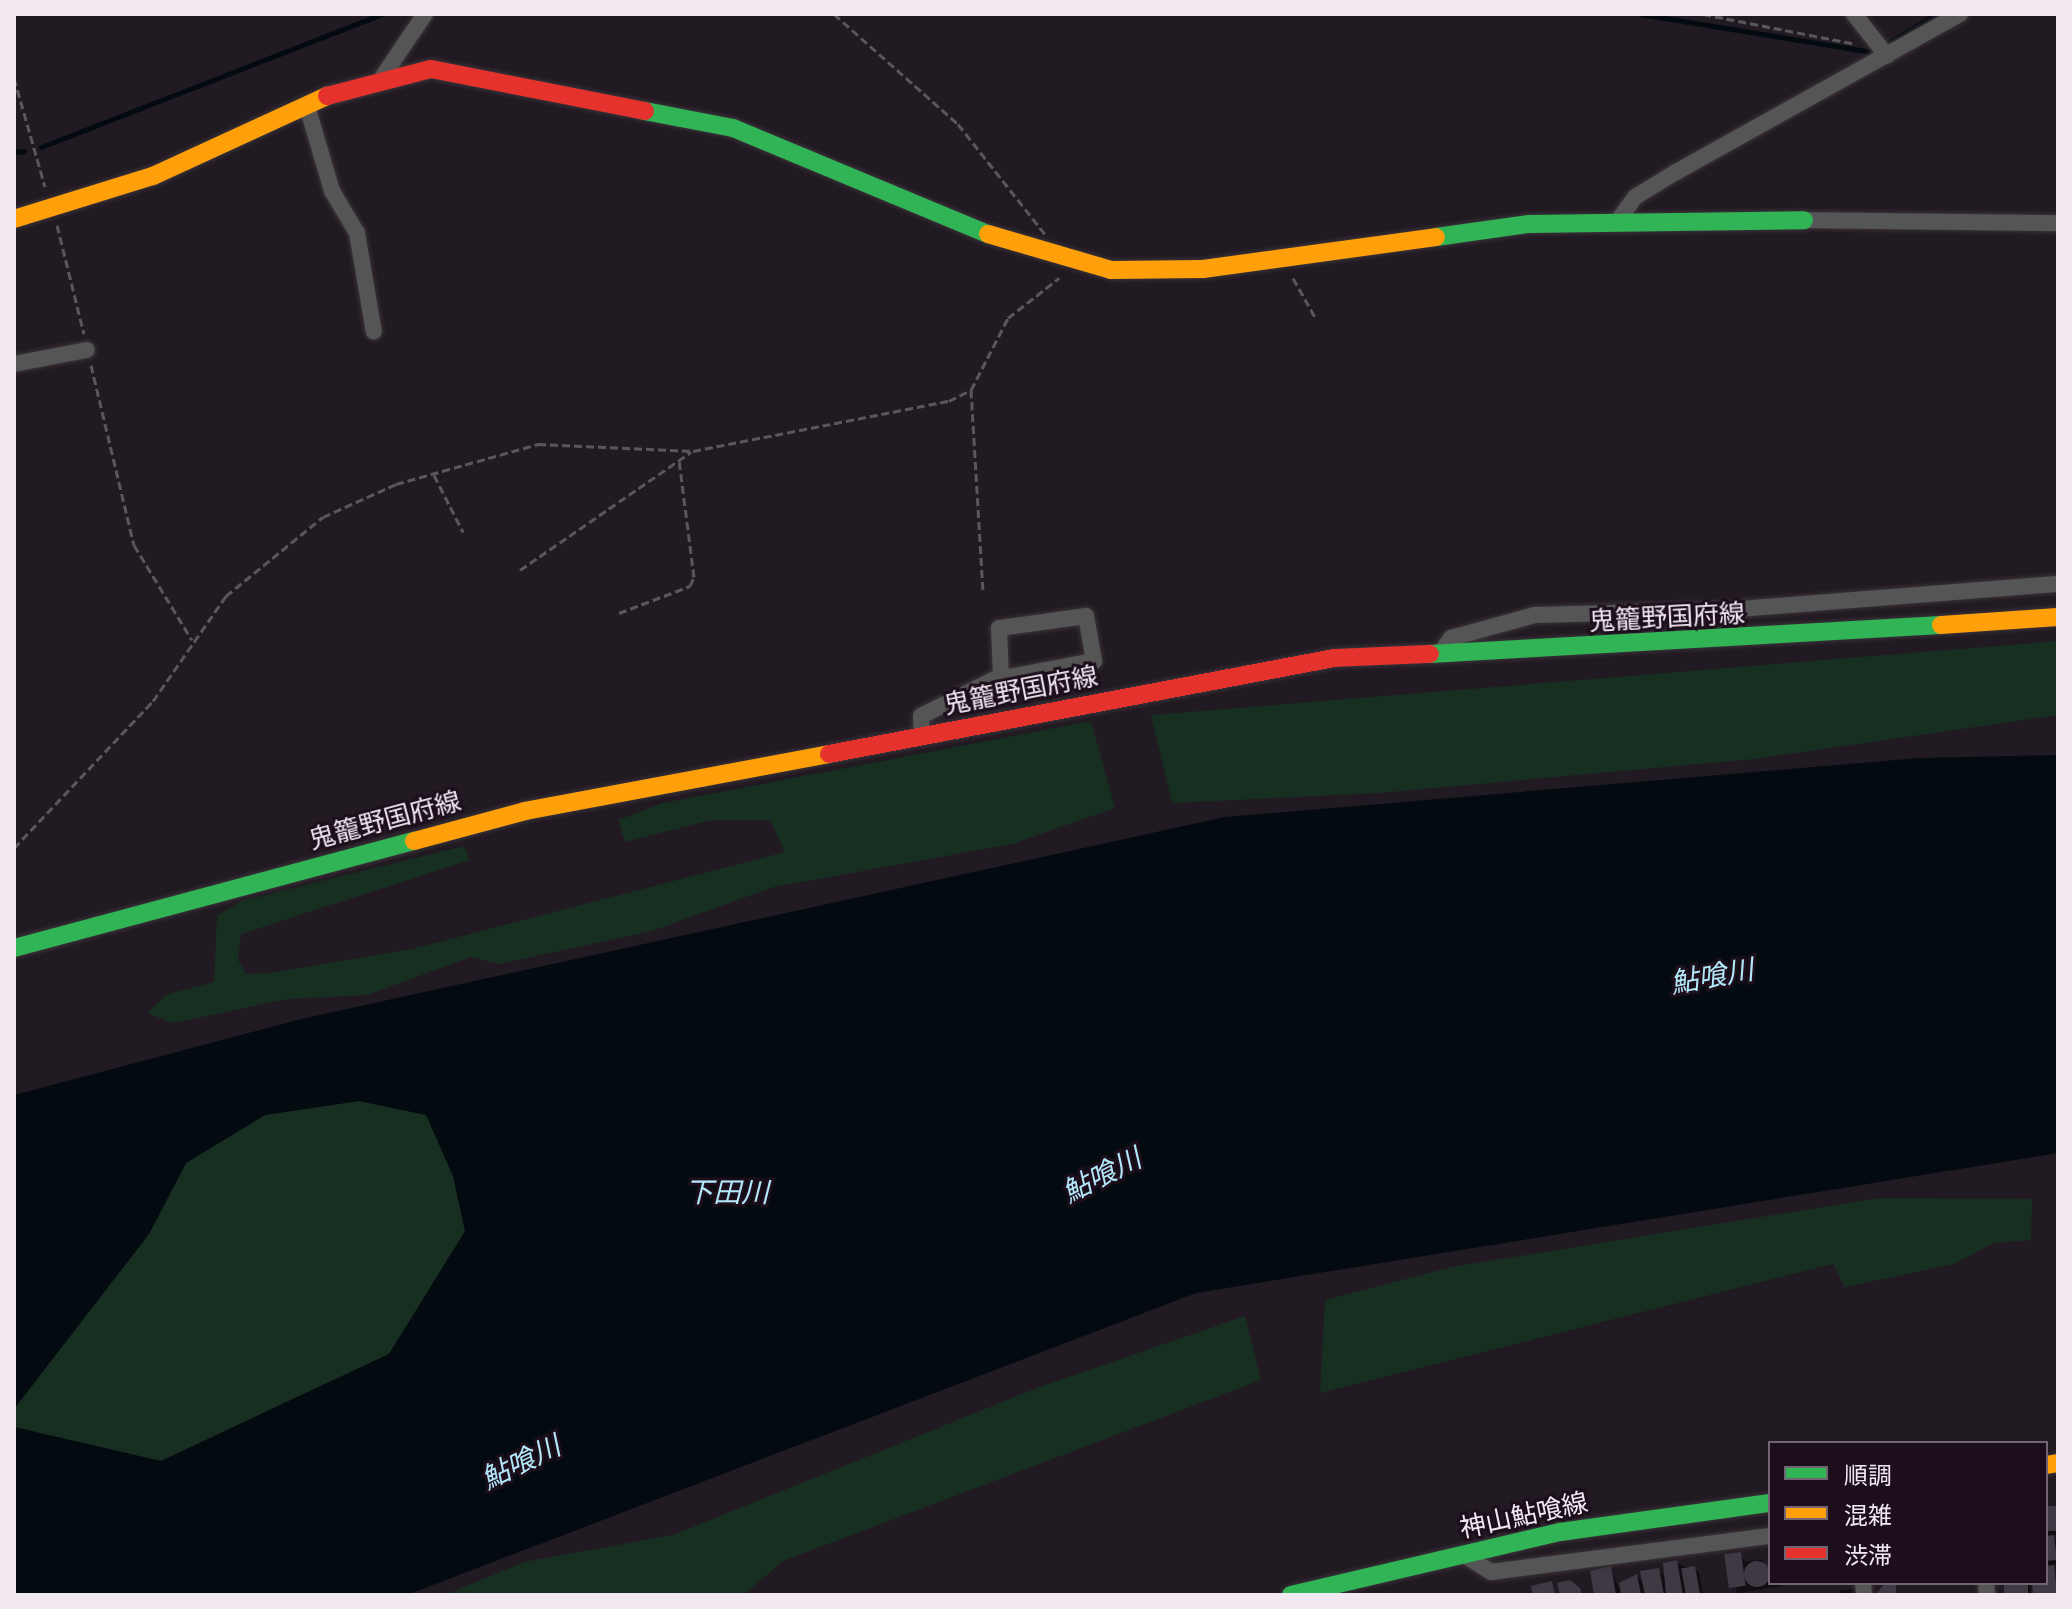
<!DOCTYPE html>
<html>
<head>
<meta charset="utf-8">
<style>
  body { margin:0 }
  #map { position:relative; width:2072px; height:1609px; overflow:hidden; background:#221a22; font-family:"Roboto Serif","Noto Sans JP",serif }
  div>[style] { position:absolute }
  .green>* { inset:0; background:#172f20 }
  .water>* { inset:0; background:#030b10 }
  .shadow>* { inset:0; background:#0007; transform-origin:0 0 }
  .stream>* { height:5px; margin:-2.5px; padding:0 2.5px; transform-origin:2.5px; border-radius:2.5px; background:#030b10 }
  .building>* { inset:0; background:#403843; transform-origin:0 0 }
  .round { border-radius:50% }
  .path>* { height:3px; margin-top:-1.5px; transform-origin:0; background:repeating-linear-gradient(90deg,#585759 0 8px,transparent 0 12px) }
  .roads { filter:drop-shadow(0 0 2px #3a343a) drop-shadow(0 0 2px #3a343a) }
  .street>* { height:16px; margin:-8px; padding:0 8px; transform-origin:8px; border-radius:8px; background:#545554 }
  .fast>* { height:18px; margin:-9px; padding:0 9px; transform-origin:9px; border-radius:9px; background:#30b455 }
  .slow>* { height:18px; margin:-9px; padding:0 9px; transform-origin:9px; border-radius:9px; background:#ff9f0a }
  .jam>* { height:18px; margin:-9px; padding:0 9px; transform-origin:9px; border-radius:9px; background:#e5322d }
  span { translate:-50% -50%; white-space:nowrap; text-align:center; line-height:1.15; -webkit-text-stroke:6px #1d0e1c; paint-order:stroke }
  .street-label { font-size:26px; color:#f2e8f2 }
  .water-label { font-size:28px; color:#b2e8f9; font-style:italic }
  .frame { position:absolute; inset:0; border:16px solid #f2e8f2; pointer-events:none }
  .legend { position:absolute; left:1768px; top:1441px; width:280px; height:144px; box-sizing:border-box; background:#1d0e1c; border:2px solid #726572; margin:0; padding:10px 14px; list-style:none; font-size:24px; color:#f2e8f2 }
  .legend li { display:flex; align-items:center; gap:16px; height:40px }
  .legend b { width:40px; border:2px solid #726572 }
</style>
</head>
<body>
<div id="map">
  <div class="green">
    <i style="clip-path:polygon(2058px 641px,2058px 715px,1754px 759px,1379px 793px,1172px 803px,1151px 715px)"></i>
    <i style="clip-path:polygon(1091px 721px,1115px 808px,1012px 844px,774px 887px,652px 931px,499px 964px,471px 957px,367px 995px,287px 999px,173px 1023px,147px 1013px,168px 994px,214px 982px,217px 916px,241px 901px,464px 846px,470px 860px,241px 934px,238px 960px,246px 974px,270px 973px,412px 949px,785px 852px,770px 820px,711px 820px,625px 842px,618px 820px,663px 803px)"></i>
    <i style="clip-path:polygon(359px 1101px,427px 1115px,453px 1176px,465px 1232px,389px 1354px,160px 1461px,14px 1427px,14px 1409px,149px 1234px,186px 1163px,265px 1115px)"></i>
    <i style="clip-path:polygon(1879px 1198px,2032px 1199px,2031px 1240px,1994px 1243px,1954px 1264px,1845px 1287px,1833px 1264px,1320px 1393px,1325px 1300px,1452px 1267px)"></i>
    <i style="clip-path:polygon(1245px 1316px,1261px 1380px,783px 1561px,744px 1595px,445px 1595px,524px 1562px,673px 1535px,1037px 1388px)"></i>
  </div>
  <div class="water">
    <i style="clip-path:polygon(2058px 755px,2058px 1153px,1196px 1293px,407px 1595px,14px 1595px,14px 1427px,161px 1461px,389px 1354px,465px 1231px,453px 1176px,426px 1115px,359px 1101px,265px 1115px,186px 1163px,149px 1234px,14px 1409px,14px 1095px,301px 1019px,1225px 817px,1919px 758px)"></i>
  </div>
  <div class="shadow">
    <i style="clip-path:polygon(2046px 1508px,2058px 1511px,2058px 1534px,2051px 1535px,2058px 1542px,2058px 1564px,2051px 1565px,2058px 1595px,2036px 1595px,2036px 1583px,2046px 1583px)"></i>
    <i style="clip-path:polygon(1740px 1554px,1745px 1562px,1762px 1559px,1770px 1583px,1785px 1586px,1736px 1593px)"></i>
    <i style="clip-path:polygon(1676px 1563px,1699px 1572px,1703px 1595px,1596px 1595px,1610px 1568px,1618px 1586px,1637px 1576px,1645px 1585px,1658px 1570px,1667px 1578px)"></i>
    <i style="left:2006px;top:1583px;width:25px;height:12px"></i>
    <i style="clip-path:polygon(1855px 1589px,1859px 1595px,1840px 1595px,1840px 1590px)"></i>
  </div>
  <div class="stream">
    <i style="left:1640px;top:14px;width:235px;rotate:9.3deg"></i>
    <i style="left:1886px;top:44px;width:58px;rotate:-31deg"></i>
    <i style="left:41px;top:147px;width:367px;rotate:-21.3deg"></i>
    <i style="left:14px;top:152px;width:10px;rotate:-6deg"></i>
  </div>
  <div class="building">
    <i style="left:2046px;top:1506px;width:10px;height:25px"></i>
    <i style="clip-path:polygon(2054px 1535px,2057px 1560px,2046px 1561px,2046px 1536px)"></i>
    <i style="left:1741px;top:1552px;width:34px;height:17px;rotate:82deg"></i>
    <i style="clip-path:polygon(1677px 1560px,1683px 1595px,1666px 1595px,1663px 1563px)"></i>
    <i class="round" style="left:1744px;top:1561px;width:26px;height:26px"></i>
    <i style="clip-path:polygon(2054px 1565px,2057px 1595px,2033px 1595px,2032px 1583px,2046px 1583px,2046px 1566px)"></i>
    <i style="clip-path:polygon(1611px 1566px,1616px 1595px,1594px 1595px,1590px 1571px)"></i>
    <i style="left:1695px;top:1566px;width:29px;height:14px;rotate:80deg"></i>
    <i style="clip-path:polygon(1659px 1568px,1664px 1595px,1645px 1595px,1640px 1571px)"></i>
    <i style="clip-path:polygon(1637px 1574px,1641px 1595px,1621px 1595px,1619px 1583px)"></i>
    <i style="clip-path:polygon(1570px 1580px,1580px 1588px,1582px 1595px,1560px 1595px,1557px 1583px)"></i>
    <i style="clip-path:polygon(1552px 1581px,1555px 1595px,1533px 1595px,1531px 1586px)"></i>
    <i style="clip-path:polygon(1885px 1583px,1896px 1583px,1896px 1595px,1875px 1595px)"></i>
    <i style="left:2004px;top:1583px;width:24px;height:12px"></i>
  </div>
  <div class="path">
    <i style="left:834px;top:14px;width:166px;rotate:41.6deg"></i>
    <i style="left:958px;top:124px;width:140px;rotate:51.7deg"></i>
    <i style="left:1703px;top:14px;width:156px;rotate:11.1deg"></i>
    <i style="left:14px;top:78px;width:113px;rotate:74.1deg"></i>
    <i style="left:57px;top:225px;width:112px;rotate:76.1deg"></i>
    <i style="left:1293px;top:278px;width:45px;rotate:60.6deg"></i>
    <i style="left:91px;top:365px;width:185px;rotate:76.6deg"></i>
    <i style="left:134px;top:545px;width:111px;rotate:58.6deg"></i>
    <i style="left:971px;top:390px;width:200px;rotate:86.6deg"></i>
    <i style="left:434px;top:475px;width:64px;rotate:63deg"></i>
    <i style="left:520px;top:570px;width:208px;rotate:-34.6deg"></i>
    <i style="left:619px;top:613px;width:76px;rotate:-20.8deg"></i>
    <i style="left:690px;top:586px;width:10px;rotate:-66deg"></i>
    <i style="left:694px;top:577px;width:118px;rotate:-97.3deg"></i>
    <i style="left:14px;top:848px;width:202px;rotate:-46.6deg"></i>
    <i style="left:153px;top:701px;width:128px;rotate:-55.2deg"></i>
    <i style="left:226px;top:596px;width:125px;rotate:-39.2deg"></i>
    <i style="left:323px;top:517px;width:80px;rotate:-24.3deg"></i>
    <i style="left:396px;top:484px;width:148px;rotate:-15.7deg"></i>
    <i style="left:538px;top:444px;width:155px;rotate:2.6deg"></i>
    <i style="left:693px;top:451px;width:261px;rotate:-11.1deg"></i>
    <i style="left:949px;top:401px;width:25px;rotate:-27deg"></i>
    <i style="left:971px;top:390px;width:81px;rotate:-62.8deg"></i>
    <i style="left:1008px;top:318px;width:65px;rotate:-38.1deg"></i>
  </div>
  <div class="roads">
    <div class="street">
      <i style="left:1854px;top:14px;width:53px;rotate:51.8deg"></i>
      <i style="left:383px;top:76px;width:75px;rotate:-55.9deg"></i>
      <i style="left:307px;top:106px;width:89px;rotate:73.6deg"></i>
      <i style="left:332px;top:191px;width:49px;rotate:59.2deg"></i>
      <i style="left:357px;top:233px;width:100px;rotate:80.3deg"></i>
      <i style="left:1804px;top:220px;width:254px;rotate:0.7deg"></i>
      <i style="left:1617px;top:222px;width:31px;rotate:-54deg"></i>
      <i style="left:1635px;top:197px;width:48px;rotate:-31.4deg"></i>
      <i style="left:1676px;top:172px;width:325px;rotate:-29.1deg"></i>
      <i style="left:14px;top:364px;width:74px;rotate:-10.9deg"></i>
      <i style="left:1441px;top:652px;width:17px;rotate:-54deg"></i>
      <i style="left:1451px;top:638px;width:87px;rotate:-15.3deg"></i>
      <i style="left:1535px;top:615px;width:191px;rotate:-1.5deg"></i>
      <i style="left:1726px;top:610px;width:333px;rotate:-4.5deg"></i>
      <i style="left:922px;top:736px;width:20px;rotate:-93deg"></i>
      <i style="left:921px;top:716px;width:80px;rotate:-26.6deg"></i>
      <i style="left:993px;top:680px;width:103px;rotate:-10.7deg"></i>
      <i style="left:1094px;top:661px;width:46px;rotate:-100.1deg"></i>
      <i style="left:1086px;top:616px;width:88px;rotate:172.1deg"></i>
      <i style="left:999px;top:628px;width:49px;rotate:87.7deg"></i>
      <i style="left:1464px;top:1555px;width:32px;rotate:32deg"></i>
      <i style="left:1491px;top:1572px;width:281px;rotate:-7.4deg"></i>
      <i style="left:1863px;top:1583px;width:12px;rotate:85deg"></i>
      <i style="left:1986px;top:1583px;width:12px;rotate:85deg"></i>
    </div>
    <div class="fast">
      <i style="left:645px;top:111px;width:90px;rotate:10.9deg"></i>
      <i style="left:733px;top:128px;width:276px;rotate:22.6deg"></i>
      <i style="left:1436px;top:237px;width:94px;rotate:-8deg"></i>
      <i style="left:1529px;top:224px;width:275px;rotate:-0.8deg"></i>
      <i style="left:1430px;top:654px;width:512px;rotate:-3.25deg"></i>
      <i style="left:14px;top:948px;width:414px;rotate:-15deg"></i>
      <i style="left:1291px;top:1595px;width:276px;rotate:-13.2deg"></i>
      <i style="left:1560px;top:1532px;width:212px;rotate:-7.9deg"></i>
    </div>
    <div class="slow">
      <i style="left:14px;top:219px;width:145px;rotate:-17.2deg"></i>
      <i style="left:153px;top:176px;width:192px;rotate:-24.7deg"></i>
      <i style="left:988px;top:234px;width:128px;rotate:16.3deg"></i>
      <i style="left:1111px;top:270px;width:92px;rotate:-0.6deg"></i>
      <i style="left:1203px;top:269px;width:235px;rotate:-7.8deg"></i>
      <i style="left:1941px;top:625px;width:117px;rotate:-3.9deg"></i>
      <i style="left:414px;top:841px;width:115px;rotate:-15.1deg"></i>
      <i style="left:525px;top:811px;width:309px;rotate:-10.6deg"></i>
      <i style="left:2046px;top:1465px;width:12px;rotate:-9deg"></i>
    </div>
    <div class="jam">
      <i style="left:327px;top:96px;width:107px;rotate:-14.6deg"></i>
      <i style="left:431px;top:69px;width:218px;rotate:11.1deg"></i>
      <i style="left:829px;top:754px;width:514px;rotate:-10.76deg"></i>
      <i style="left:1334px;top:658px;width:96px;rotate:-2.4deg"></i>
    </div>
  </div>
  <div class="street-label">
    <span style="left:1667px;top:618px;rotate:-3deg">鬼籠野国府線</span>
    <span style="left:1021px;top:691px;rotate:-11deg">鬼籠野国府線</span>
    <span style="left:385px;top:821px;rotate:-15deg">鬼籠野国府線</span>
    <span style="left:1524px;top:1516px;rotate:-12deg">神山鮎喰線</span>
  </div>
  <div class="water-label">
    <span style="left:1712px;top:977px;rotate:-10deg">鮎喰川</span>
    <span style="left:1102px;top:1176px;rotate:-27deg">鮎喰川</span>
    <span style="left:727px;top:1193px">下田川</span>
    <span style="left:521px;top:1463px;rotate:-26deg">鮎喰川</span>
  </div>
  <div class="frame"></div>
  <ul class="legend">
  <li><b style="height:10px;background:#30b455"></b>順調</li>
  <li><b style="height:10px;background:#ff9f0a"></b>混雑</li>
  <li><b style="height:10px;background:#e5322d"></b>渋滞</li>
  </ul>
</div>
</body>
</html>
